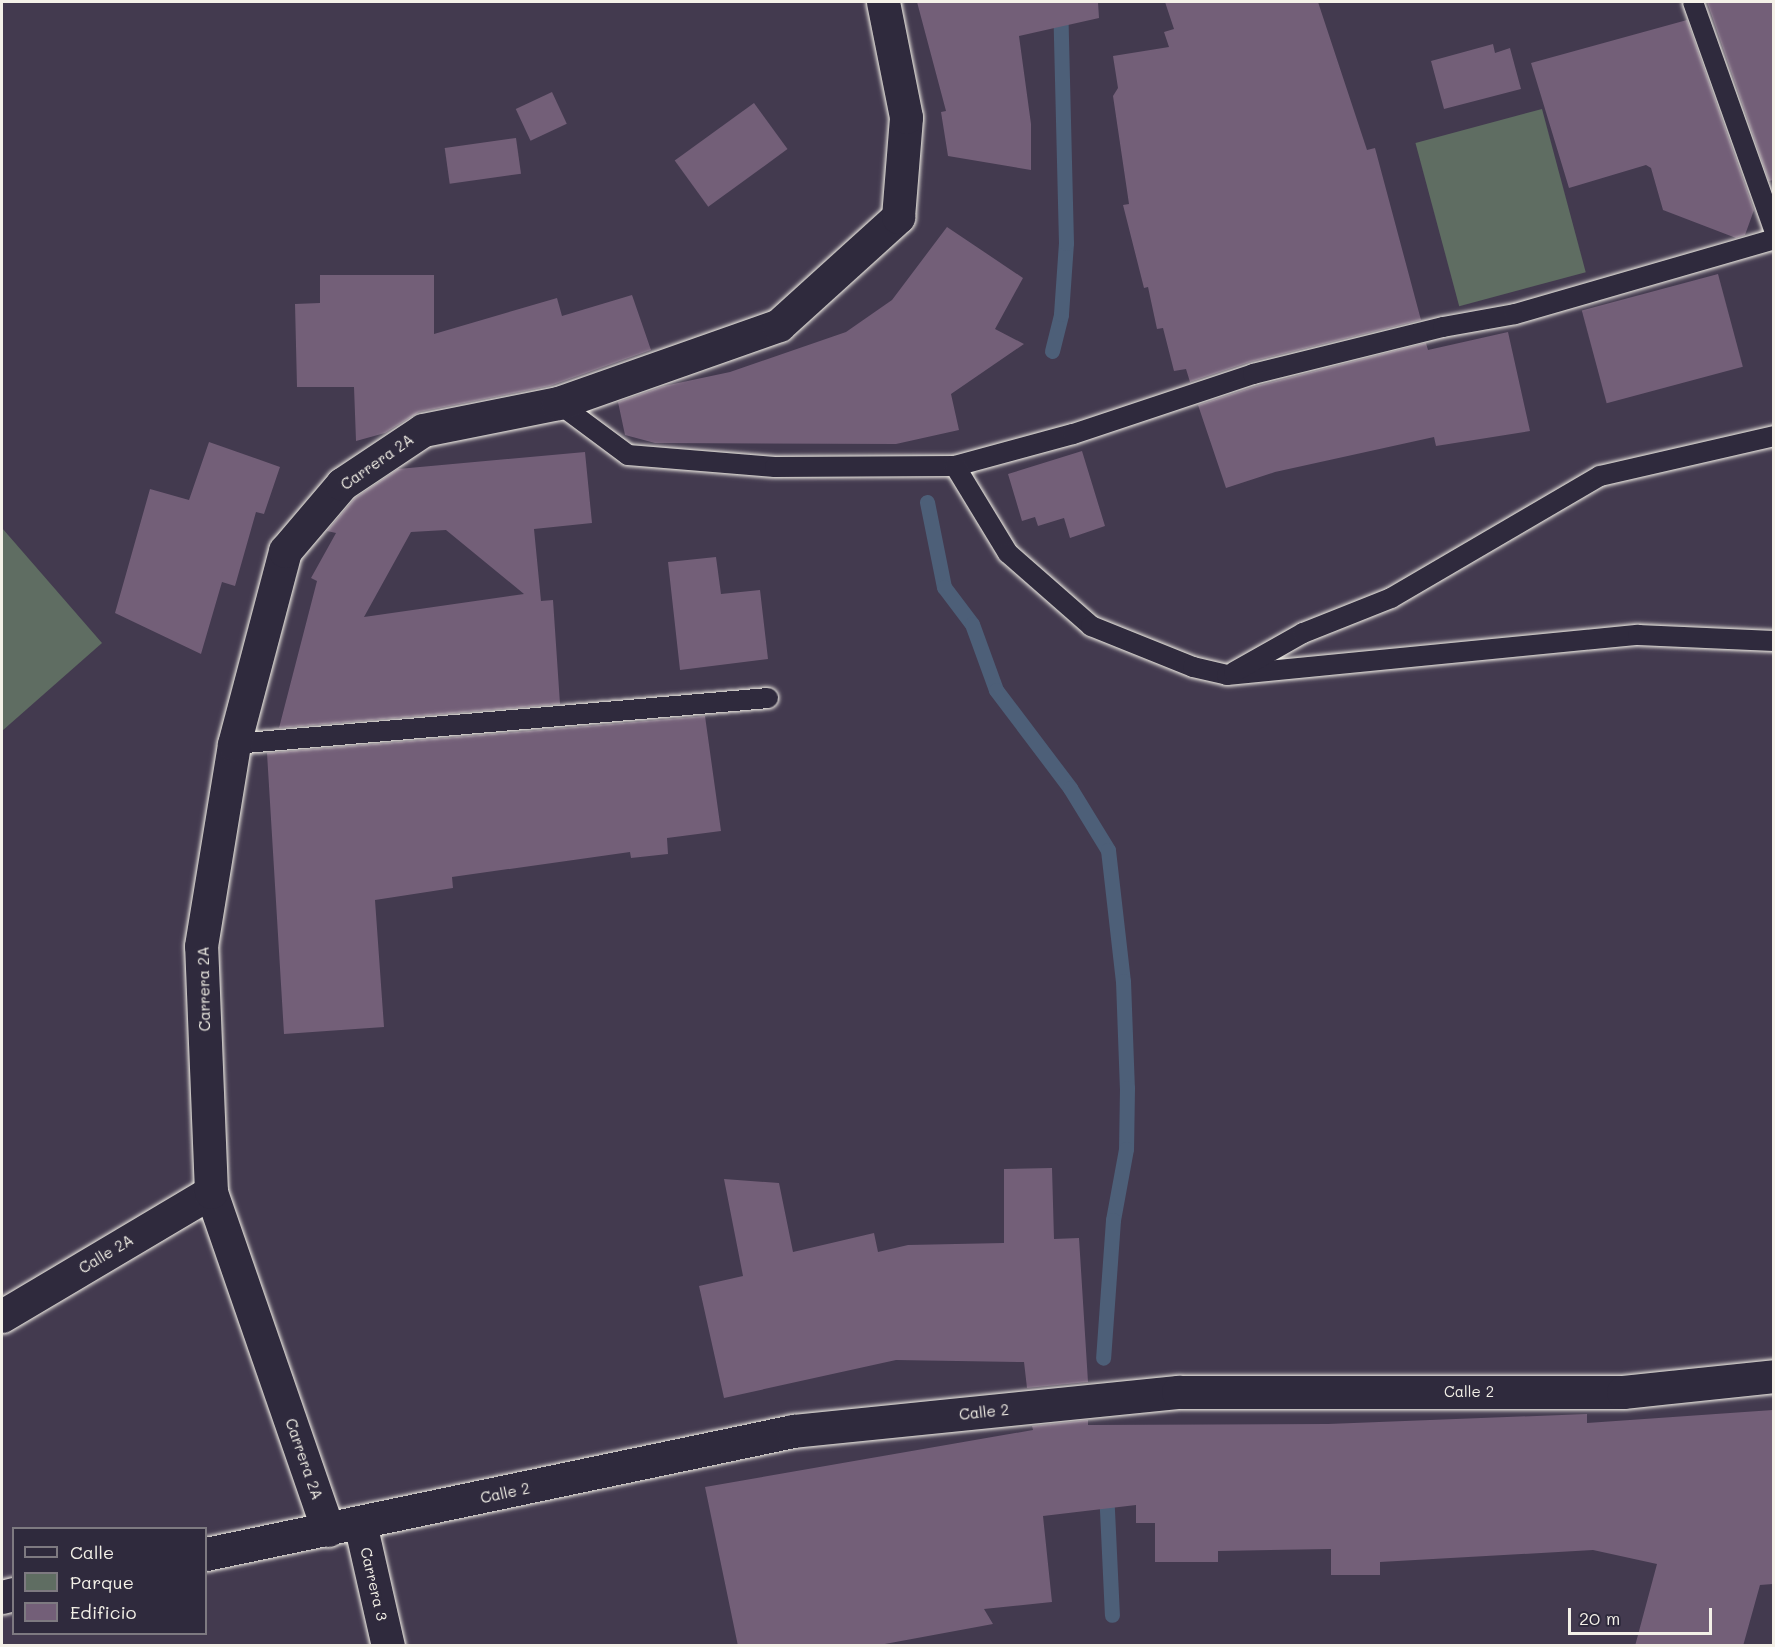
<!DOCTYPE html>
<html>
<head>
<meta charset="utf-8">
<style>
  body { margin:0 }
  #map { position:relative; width:1775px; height:1647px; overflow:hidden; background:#433a4f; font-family:Mali,sans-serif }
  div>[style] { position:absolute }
  .green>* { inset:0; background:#5f6d62; transform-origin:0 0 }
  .stream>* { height:15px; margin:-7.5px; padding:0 7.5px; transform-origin:7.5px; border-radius:7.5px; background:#4d5f78 }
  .building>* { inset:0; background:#735f78; transform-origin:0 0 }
  .roads { filter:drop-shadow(0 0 2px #f4f1e8) drop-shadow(0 0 2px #f4f1e8) }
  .service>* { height:20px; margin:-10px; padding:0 10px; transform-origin:10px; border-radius:10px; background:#2f2a3d }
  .minor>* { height:33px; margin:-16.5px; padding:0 16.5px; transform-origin:16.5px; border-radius:16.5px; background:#2f2a3d }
  .tertiary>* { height:33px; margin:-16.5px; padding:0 16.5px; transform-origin:16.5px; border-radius:16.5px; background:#2f2a3d }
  span { translate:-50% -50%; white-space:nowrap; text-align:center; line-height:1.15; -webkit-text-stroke:5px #2f2a3d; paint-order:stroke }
  .street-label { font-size:15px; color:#f4f1e8 }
  .frame { position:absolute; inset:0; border:3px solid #f4f1e8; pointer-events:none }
  .legend { position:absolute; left:12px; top:1527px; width:195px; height:108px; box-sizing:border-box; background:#2f2a3d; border:2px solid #7e7a81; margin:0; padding:8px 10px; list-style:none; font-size:18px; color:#f4f1e8 }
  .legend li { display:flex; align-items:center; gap:12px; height:30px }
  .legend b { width:30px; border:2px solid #7e7a81 }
  .scale { position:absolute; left:1568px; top:1608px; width:144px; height:27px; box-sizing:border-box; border:3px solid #f4f1e8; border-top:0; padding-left:8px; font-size:18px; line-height:21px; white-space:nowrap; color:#f4f1e8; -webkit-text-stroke:4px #2f2a3d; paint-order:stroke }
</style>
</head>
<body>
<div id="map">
  <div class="green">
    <i style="left:1542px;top:109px;width:169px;height:131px;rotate:75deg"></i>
    <i style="clip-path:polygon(2px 528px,102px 643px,2px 731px)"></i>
  </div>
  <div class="stream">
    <i style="left:1052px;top:351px;width:38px;rotate:-76deg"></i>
    <i style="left:1061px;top:314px;width:71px;rotate:-86deg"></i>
    <i style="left:1066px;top:243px;width:241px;rotate:-91.4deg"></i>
    <i style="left:927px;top:502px;width:87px;rotate:78.7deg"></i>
    <i style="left:944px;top:587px;width:46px;rotate:52.9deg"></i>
    <i style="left:972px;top:624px;width:70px;rotate:70deg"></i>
    <i style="left:996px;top:690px;width:123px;rotate:52.9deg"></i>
    <i style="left:1070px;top:788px;width:73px;rotate:58.5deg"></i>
    <i style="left:1108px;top:850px;width:132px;rotate:83.5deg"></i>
    <i style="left:1123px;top:981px;width:107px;rotate:87.9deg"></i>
    <i style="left:1127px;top:1088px;width:61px;rotate:90.9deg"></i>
    <i style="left:1126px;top:1149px;width:72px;rotate:100.4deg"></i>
    <i style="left:1113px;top:1220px;width:138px;rotate:94.1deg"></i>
    <i style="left:1106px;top:1489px;width:126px;rotate:87.3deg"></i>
  </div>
  <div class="building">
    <i style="clip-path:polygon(917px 2px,1098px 2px,1099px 18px,1019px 36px,1031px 124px,1031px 170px,948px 156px,941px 112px,946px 111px)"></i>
    <i style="clip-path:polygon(1165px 2px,1318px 2px,1367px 150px,1375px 148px,1421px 320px,1250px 362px,1190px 382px,1186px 369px,1174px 371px,1163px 328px,1157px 329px,1148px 287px,1144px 288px,1123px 205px,1129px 204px,1113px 96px,1118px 88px,1113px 56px,1169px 47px,1164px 32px,1174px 29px)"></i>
    <i style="clip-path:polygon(1707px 2px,1773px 2px,1773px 180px,1769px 181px)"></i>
    <i style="clip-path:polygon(1687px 20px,1754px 210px,1745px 235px,1736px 238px,1663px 210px,1651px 168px,1646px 165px,1569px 188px,1531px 63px)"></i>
    <i style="clip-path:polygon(1493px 44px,1495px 53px,1510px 48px,1521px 89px,1444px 109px,1431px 61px)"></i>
    <i style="left:552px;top:92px;width:35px;height:40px;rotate:65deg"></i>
    <i style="left:754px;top:103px;width:57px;height:98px;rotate:54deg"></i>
    <i style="left:516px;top:138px;width:36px;height:72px;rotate:82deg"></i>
    <i style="clip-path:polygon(947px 227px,1023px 278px,995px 329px,1024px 344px,951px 394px,959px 430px,896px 444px,655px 443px,625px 435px,618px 402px,664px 386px,730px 372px,846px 332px,892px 300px)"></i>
    <i style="left:1718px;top:274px;width:96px;height:141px;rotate:75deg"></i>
    <i style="clip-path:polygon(320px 275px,434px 275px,434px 334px,557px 298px,562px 316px,632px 295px,651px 350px,550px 386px,419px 412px,385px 433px,356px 441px,354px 387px,297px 387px,295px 304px,320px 303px)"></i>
    <i style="clip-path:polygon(1508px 332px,1530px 431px,1436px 446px,1434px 437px,1275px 472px,1226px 488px,1198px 405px,1256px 386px,1426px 343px,1428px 350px)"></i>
    <i style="clip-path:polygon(209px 442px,280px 467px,264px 514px,256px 512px,235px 586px,222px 582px,201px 654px,115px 613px,150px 489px,189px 500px)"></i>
    <i style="clip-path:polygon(1082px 451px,1105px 526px,1070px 538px,1064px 518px,1038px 526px,1035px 517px,1022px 521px,1008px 474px)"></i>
    <i style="clip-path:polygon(evenodd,585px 452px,592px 523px,534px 529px,541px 601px,553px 600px,560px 704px,279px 728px,317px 581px,311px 578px,336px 533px,327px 531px,355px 498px,398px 469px,585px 452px,446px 530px,524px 594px,364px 617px,411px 532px,446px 530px)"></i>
    <i style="clip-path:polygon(716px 557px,721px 594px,760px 590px,768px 659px,680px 670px,668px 562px)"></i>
    <i style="clip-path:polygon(705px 716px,721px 831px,667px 838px,668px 854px,631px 858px,630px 852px,452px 877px,453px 888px,375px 900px,384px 1027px,284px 1034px,267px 753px)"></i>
    <i style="clip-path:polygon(1052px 1168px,1054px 1239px,1079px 1238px,1088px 1382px,1027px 1388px,1024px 1362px,896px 1360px,724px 1398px,699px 1286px,743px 1276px,724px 1179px,779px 1183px,793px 1252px,874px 1233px,878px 1252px,908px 1245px,1004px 1243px,1004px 1169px)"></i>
    <i style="clip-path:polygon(1773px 1410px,1773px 1584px,1760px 1585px,1743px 1646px,1635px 1646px,1657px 1564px,1593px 1550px,1380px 1562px,1380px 1575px,1331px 1575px,1331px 1549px,1218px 1551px,1218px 1562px,1155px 1562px,1155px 1523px,1136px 1523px,1136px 1505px,1043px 1516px,1052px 1602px,984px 1609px,993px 1624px,874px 1646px,738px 1646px,705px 1487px,1033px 1430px,1032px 1426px,1088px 1420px,1088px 1425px,1328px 1424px,1587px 1414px,1587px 1423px)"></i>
  </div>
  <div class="roads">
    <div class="service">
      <i style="left:1693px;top:2px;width:242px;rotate:70.4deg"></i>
      <i style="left:558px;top:403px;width:87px;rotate:36.6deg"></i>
      <i style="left:628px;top:455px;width:147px;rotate:4.7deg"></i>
      <i style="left:775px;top:467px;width:180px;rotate:-0.3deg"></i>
      <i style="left:955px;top:466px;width:122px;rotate:-15.2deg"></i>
      <i style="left:1073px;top:434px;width:190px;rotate:-18.4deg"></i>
      <i style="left:1253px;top:374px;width:196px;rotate:-13.9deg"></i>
      <i style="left:1443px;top:327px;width:73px;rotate:-10.2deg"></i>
      <i style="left:1515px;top:314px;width:270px;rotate:-16.1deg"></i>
      <i style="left:955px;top:466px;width:102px;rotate:58.7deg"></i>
      <i style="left:1008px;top:553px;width:111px;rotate:41.3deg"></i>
      <i style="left:1091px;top:626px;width:110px;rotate:21.9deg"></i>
      <i style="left:1193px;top:667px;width:35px;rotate:13deg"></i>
      <i style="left:1227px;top:675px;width:413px;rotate:-5.6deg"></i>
      <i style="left:1638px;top:635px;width:136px;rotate:2.5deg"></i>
      <i style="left:1234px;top:672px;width:79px;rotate:-29.5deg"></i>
      <i style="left:1303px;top:633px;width:95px;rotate:-21.7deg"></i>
      <i style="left:1391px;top:598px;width:242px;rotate:-30.3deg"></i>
      <i style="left:1600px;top:476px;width:179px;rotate:-12.9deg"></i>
      <i style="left:234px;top:744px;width:536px;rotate:-4.92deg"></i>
    </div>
    <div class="minor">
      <i style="left:2px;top:1316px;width:243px;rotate:-30.7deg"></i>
      <i style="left:360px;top:1523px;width:126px;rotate:77.2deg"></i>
      <i style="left:328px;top:1530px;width:358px;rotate:-109.1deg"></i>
      <i style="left:211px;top:1192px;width:246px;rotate:-92.3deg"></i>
      <i style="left:201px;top:946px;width:205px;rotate:-80.7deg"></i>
      <i style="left:234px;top:744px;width:200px;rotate:-75.2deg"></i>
      <i style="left:285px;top:551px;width:88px;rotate:-49.6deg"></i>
      <i style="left:342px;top:484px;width:97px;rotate:-33.7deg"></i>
      <i style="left:423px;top:430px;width:138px;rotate:-11.3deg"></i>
      <i style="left:558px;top:403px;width:234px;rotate:-19.4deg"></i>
      <i style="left:779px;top:325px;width:161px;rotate:-42.2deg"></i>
      <i style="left:898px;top:217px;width:100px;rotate:-85.4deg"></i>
      <i style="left:906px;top:117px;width:117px;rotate:-101.3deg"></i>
    </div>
    <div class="tertiary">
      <i style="left:206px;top:1554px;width:600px;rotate:-11.83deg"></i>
      <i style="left:793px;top:1431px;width:387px;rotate:-5.8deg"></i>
      <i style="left:1178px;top:1392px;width:445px"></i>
      <i style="left:1623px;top:1392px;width:152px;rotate:-6deg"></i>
      <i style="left:2px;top:1597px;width:12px;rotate:-14deg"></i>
    </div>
  </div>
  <div class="street-label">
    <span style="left:377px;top:462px;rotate:-35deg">Carrera 2A</span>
    <span style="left:204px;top:989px;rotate:-91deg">Carrera 2A</span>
    <span style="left:106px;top:1254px;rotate:-31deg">Calle 2A</span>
    <span style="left:1469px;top:1392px">Calle 2</span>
    <span style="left:984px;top:1412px;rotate:-6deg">Calle 2</span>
    <span style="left:304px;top:1459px;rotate:71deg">Carrera 2A</span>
    <span style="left:505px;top:1493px;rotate:-12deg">Calle 2</span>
    <span style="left:374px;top:1584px;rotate:77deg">Carrera 3</span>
  </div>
  <div class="frame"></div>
  <ul class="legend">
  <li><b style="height:8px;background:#2f2a3d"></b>Calle</li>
  <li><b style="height:16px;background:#5f6d62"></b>Parque</li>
  <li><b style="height:16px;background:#735f78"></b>Edificio</li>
  </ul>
  <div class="scale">20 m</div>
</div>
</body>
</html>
